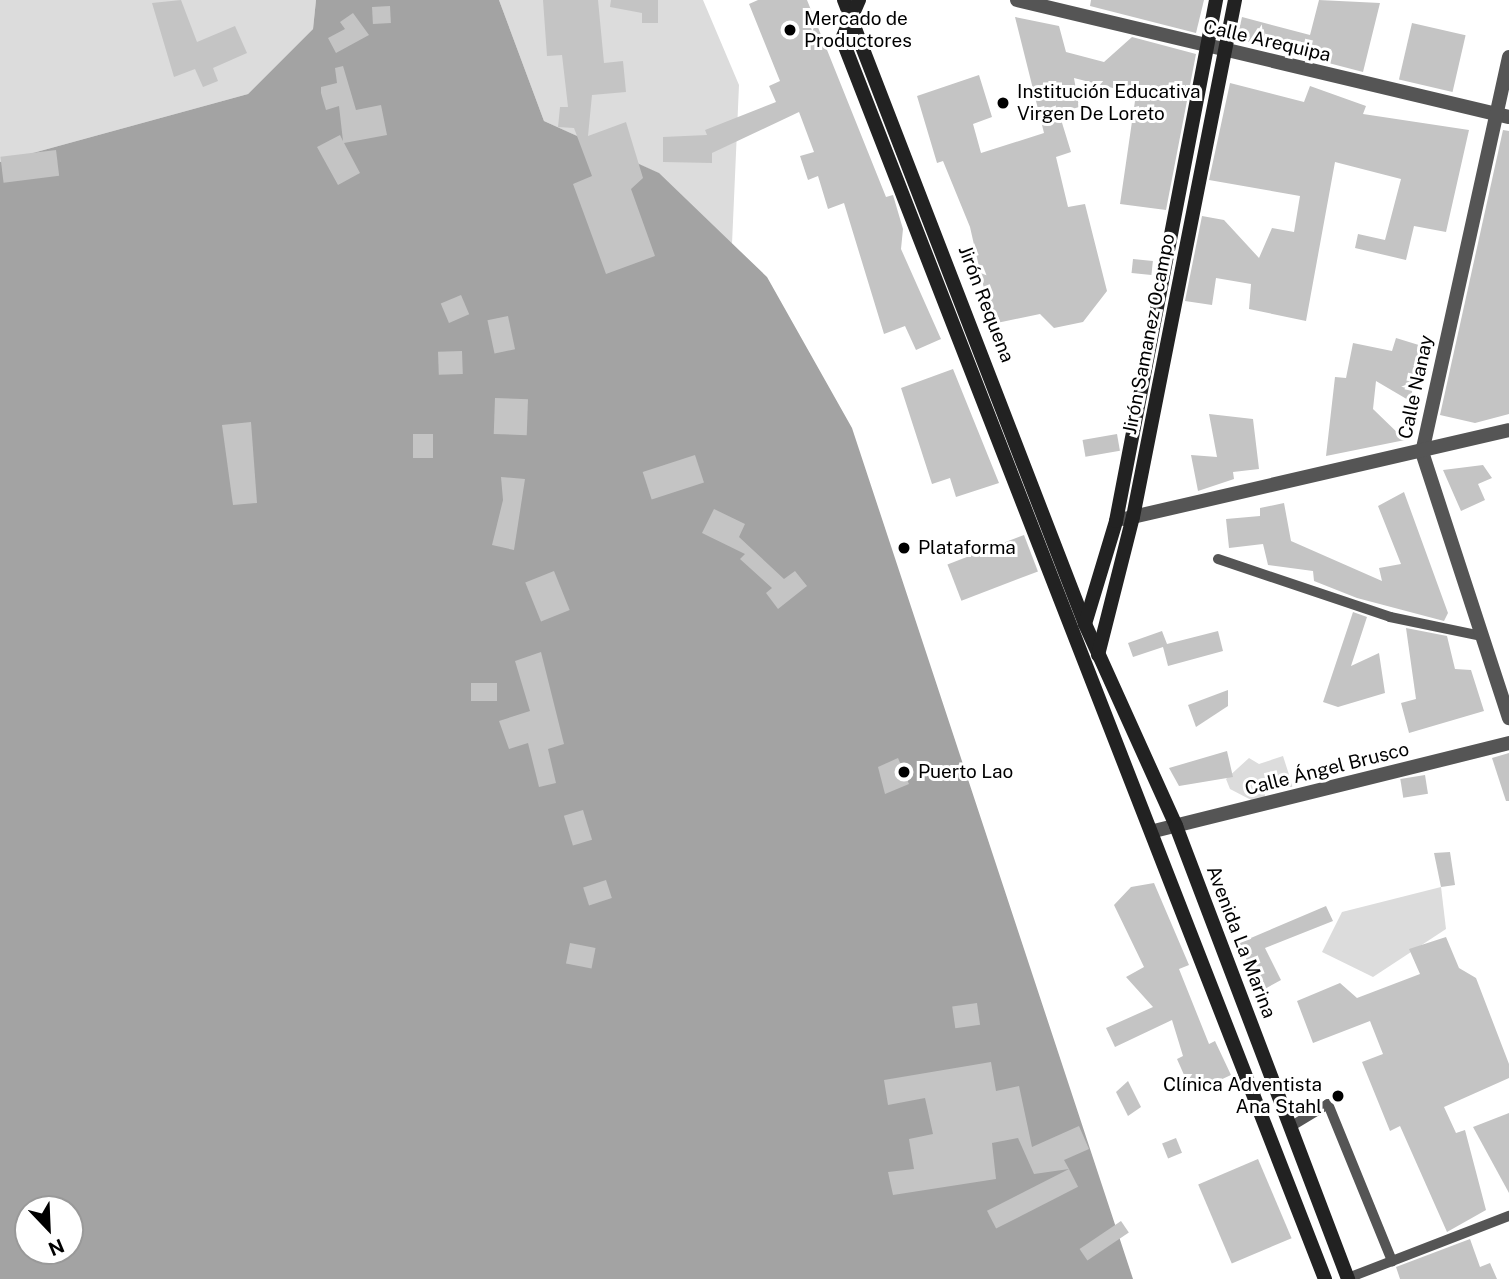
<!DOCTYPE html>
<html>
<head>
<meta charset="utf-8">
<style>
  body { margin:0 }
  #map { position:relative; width:1509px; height:1279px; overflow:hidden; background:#fff; font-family:"Public Sans",sans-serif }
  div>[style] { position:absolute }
  .green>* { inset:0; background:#dcdcdc }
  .water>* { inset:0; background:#a3a3a3 }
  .building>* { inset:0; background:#c4c4c4; transform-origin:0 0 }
  .lane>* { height:10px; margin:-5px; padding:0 5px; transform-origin:5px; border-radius:5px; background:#555 }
  .street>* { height:14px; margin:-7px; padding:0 7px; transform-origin:7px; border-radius:7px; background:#555 }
  .secondary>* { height:14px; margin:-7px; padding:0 7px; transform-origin:7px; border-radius:7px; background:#222 }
  .dots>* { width:19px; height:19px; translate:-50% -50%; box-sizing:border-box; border:4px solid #fff; border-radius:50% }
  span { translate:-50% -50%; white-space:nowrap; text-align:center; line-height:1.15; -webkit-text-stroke:6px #fff; paint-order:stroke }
  .poi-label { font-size:19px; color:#000 }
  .left { translate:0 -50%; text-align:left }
  .right { translate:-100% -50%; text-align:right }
  .street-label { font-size:19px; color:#000 }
  .north { position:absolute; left:14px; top:1195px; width:70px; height:70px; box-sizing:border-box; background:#fff; border:2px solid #999; border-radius:50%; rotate:157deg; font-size:19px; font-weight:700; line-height:28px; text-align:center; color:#000 }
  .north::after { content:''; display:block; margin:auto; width:24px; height:32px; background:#000; clip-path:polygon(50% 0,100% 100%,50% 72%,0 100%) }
</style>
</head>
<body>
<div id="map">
  <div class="green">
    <i style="clip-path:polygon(0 0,316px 0,313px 29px,248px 94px,0 162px)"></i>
    <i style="clip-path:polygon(499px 0,703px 0,739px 85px,732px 244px,658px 173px,544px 121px)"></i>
    <i style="clip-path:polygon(1283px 756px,1293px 787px,1264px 787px,1265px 797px,1255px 802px,1230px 789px,1226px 779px,1249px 758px,1259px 764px)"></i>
    <i style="clip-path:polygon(1441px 887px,1446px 929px,1373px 977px,1322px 952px,1342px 912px)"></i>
  </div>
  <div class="water">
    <i style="clip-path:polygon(evenodd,316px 0,499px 0,544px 121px,659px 173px,767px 277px,852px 428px,1133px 1279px,0 1279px,0 162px,248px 94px,313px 29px,316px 0,28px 1209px,70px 1209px,70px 1251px,28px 1251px,28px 1209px)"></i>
  </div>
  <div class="building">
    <i style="clip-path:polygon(181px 0,197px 42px,235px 26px,247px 53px,213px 68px,218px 81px,203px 87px,195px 69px,174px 77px,152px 3px)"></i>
    <i style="clip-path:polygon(543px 0,598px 0,604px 63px,623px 61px,626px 92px,592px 95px,588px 136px,626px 122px,643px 178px,631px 189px,655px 256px,606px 274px,573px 184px,592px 176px,574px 128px,558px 127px,560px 107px,568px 107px,562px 55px,547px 56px)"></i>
    <i style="clip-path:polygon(611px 0,658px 0,658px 23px,642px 23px,642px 13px,610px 7px)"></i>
    <i style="clip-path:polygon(758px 0,807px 0,886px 197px,893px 195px,903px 229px,901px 249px,941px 339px,916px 350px,905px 326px,884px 334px,844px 203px,828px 209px,818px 176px,808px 180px,800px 156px,814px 152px,799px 112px,712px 153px,712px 163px,663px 162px,663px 137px,707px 135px,705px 130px,776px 102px,769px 86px,780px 81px,749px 4px)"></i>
    <i style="clip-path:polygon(1091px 0,1204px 0,1196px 33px,1090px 6px)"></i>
    <i style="clip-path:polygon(1319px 0,1380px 3px,1363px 72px,1237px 39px,1242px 17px,1310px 35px)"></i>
    <i style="left:390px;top:6px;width:17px;height:18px;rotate:87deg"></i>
    <i style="clip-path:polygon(353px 13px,369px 35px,336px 53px,328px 38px,345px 29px,340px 22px)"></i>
    <i style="clip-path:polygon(1015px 17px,1059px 26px,1066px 52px,1104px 62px,1132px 37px,1196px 54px,1166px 210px,1120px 204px,1136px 94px,1074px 78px,1079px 107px,1059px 113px,1071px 152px,1056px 157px,1068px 207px,1085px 204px,1107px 291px,1083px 322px,1054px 328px,1040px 314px,992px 324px,970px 227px,943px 161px,937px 163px,917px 96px,979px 75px,992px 117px,973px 124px,981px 153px,1044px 133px)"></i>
    <i style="left:1412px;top:23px;width:55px;height:58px;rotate:13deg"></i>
    <i style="clip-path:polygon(343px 66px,356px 110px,381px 105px,387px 135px,344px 143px,360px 173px,338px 185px,317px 147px,340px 135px,343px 141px,339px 106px,326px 110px,321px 93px,321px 87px,337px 83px,335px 68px)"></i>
    <i style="clip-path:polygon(1230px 83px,1304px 102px,1310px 86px,1366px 106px,1363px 114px,1469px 130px,1446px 232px,1414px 226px,1406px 260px,1355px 248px,1358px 234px,1385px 240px,1401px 179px,1335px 162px,1306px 321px,1249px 309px,1251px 284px,1216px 278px,1212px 305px,1185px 301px,1202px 216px,1224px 220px,1259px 258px,1272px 228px,1294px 232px,1300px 196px,1209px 180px)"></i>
    <i style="clip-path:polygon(1503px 130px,1509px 131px,1509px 414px,1475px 423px,1440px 415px)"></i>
    <i style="left:56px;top:150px;width:26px;height:56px;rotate:83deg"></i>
    <i style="left:1133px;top:259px;width:20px;height:14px;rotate:6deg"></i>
    <i style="left:461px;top:295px;width:21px;height:22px;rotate:67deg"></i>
    <i style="left:508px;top:316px;width:34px;height:21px;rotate:78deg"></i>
    <i style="clip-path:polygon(1396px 338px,1422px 346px,1410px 401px,1376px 381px,1373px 409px,1405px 440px,1326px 456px,1335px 377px,1346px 378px,1353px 343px,1392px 351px)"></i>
    <i style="left:462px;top:351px;width:23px;height:24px;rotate:88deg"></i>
    <i style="clip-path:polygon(953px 369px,999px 483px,956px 497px,950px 478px,932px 484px,901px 388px)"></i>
    <i style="left:495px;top:398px;width:33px;height:36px;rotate:2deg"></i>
    <i style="clip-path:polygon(1209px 414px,1253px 419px,1259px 469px,1233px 472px,1234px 479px,1198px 491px,1191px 455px,1217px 457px)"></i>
    <i style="clip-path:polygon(251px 422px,257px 503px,233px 505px,222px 425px)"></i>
    <i style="left:413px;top:434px;width:20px;height:24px"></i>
    <i style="left:1117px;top:434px;width:17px;height:35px;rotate:80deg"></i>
    <i style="left:695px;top:455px;width:29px;height:55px;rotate:72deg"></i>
    <i style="clip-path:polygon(1483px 465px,1492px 478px,1478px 484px,1485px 500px,1461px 511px,1443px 470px)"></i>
    <i style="clip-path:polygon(501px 477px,525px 479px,514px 550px,492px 545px,503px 500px)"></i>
    <i style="clip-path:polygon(1404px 492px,1448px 613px,1444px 621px,1357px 598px,1314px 581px,1313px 571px,1268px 565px,1263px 544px,1229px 548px,1226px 519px,1260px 516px,1260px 508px,1284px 503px,1291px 541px,1382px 581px,1379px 568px,1401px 564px,1378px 506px)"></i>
    <i style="clip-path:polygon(714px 509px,745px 524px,739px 537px,784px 579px,795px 571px,807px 586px,778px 609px,766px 593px,772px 588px,740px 559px,745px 554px,702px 533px)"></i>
    <i style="left:1024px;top:535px;width:39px;height:82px;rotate:69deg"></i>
    <i style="left:554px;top:571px;width:42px;height:31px;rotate:68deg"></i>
    <i style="clip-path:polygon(1353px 612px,1367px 617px,1351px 666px,1379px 653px,1385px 693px,1338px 707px,1323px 702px)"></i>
    <i style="clip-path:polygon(1406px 628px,1447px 636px,1455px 669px,1471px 670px,1484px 711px,1409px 733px,1401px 703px,1416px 699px)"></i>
    <i style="clip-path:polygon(1162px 631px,1167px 644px,1218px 631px,1223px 651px,1168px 666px,1163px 647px,1133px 657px,1128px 643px)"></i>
    <i style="clip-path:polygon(541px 652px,564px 744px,548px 749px,556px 783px,539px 787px,528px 743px,509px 749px,499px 721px,530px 711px,515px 661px)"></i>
    <i style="left:471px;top:683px;width:26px;height:18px"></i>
    <i style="clip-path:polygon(1228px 690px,1228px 706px,1196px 727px,1188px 705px)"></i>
    <i style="clip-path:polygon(1227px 751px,1233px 777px,1179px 786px,1169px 768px)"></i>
    <i style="clip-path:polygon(1509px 753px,1509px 801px,1506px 801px,1492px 758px)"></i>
    <i style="clip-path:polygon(898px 758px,909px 784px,885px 794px,878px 767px)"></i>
    <i style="left:1425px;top:775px;width:19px;height:25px;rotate:81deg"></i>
    <i style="left:583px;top:810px;width:31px;height:20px;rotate:73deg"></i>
    <i style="clip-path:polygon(1450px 852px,1455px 885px,1441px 887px,1434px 853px)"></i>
    <i style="left:606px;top:880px;width:19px;height:24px;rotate:72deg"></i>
    <i style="clip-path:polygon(1154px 883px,1189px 965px,1179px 969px,1209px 1044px,1215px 1041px,1231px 1075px,1192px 1093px,1177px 1059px,1183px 1056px,1172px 1020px,1115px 1047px,1106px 1028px,1153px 1007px,1126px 977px,1144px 967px,1114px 905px,1131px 887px)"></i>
    <i style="clip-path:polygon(1326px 906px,1333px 921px,1265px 948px,1281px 980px,1261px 991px,1239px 943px)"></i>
    <i style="clip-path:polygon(1446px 937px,1459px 968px,1476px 978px,1509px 1064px,1509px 1078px,1444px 1107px,1456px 1133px,1465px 1130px,1486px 1210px,1447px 1232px,1400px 1126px,1390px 1131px,1362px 1062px,1383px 1054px,1370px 1021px,1313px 1043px,1297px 1001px,1340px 983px,1357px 998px,1420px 974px,1409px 949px)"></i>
    <i style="left:570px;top:943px;width:26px;height:21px;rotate:11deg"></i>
    <i style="left:977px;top:1003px;width:22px;height:25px;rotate:82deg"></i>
    <i style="clip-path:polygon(991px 1062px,996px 1091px,1019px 1086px,1032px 1147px,1079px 1126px,1089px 1149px,1064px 1160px,1069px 1169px,1034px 1174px,1018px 1138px,992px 1143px,996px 1179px,893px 1195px,888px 1172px,914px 1169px,909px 1139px,933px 1134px,925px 1098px,888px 1105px,884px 1080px)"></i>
    <i style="clip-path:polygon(1128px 1081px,1141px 1107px,1128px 1116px,1116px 1092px)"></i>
    <i style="clip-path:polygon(1509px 1113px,1509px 1193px,1473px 1127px)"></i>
    <i style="left:1176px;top:1138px;width:16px;height:15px;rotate:68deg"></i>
    <i style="left:1258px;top:1159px;width:86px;height:65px;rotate:67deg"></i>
    <i style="left:1069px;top:1169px;width:20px;height:92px;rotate:63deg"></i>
    <i style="left:1121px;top:1221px;width:14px;height:50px;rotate:56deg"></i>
    <i style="clip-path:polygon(1470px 1239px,1480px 1267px,1490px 1263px,1497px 1279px,1400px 1279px,1396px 1267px)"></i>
  </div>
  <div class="lane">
    <i style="left:1218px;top:559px;width:182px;rotate:18.6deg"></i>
    <i style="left:1390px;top:617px;width:94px;rotate:11.7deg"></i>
    <i style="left:1290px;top:1127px;width:44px;rotate:-31.2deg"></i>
    <i style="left:1328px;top:1104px;width:170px;rotate:67.8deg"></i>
    <i style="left:1348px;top:1278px;width:173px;rotate:-21.1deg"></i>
  </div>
  <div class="street">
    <i style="left:1017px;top:0;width:506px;rotate:13.38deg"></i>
    <i style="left:1509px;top:57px;width:404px;rotate:102.4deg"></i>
    <i style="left:1422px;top:452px;width:280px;rotate:71.9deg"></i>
    <i style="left:1124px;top:519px;width:395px;rotate:-13deg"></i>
    <i style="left:1154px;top:831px;width:366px;rotate:-13.9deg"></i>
  </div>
  <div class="secondary">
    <i style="left:844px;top:0;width:669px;rotate:68.88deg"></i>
    <i style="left:1085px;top:624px;width:222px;rotate:65.7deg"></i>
    <i style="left:1176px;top:826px;width:485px;rotate:69.2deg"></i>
    <i style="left:859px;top:0;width:43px;rotate:113.6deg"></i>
    <i style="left:842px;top:39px;width:1331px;rotate:68.72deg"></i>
    <i style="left:1085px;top:624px;width:108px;rotate:-73.2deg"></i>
    <i style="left:1116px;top:521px;width:531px;rotate:-79.13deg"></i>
    <i style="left:1098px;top:655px;width:142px;rotate:-75.8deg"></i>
    <i style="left:1133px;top:517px;width:527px;rotate:-78.84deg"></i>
  </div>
  <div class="dots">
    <i style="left:790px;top:30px;background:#000"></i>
    <i style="left:1003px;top:103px;background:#000"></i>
    <i style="left:904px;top:548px;background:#000"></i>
    <i style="left:904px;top:772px;background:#000"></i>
    <i style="left:1338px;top:1096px;background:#000"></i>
  </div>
  <div class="poi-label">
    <span class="left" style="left:804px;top:30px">Mercado de<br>Productores</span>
    <span class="left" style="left:1017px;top:103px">Institución Educativa<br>Virgen De Loreto</span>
    <span class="left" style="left:918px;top:548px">Plataforma</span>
    <span class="left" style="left:918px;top:772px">Puerto Lao</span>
    <span class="right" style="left:1322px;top:1096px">Clínica Adventista<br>Ana Stahl</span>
  </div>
  <div class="street-label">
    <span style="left:1267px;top:41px;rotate:13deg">Calle Arequipa</span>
    <span style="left:986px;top:304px;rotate:69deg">Jirón Requena</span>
    <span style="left:1149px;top:334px;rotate:-79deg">Jirón Samanez Ocampo</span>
    <span style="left:1416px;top:387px;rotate:-78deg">Calle Nanay</span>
    <span style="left:1327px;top:769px;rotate:-14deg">Calle Ángel Brusco</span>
    <span style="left:1241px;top:942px;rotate:69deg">Avenida La Marina</span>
  </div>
  <div class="north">N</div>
</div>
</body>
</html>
